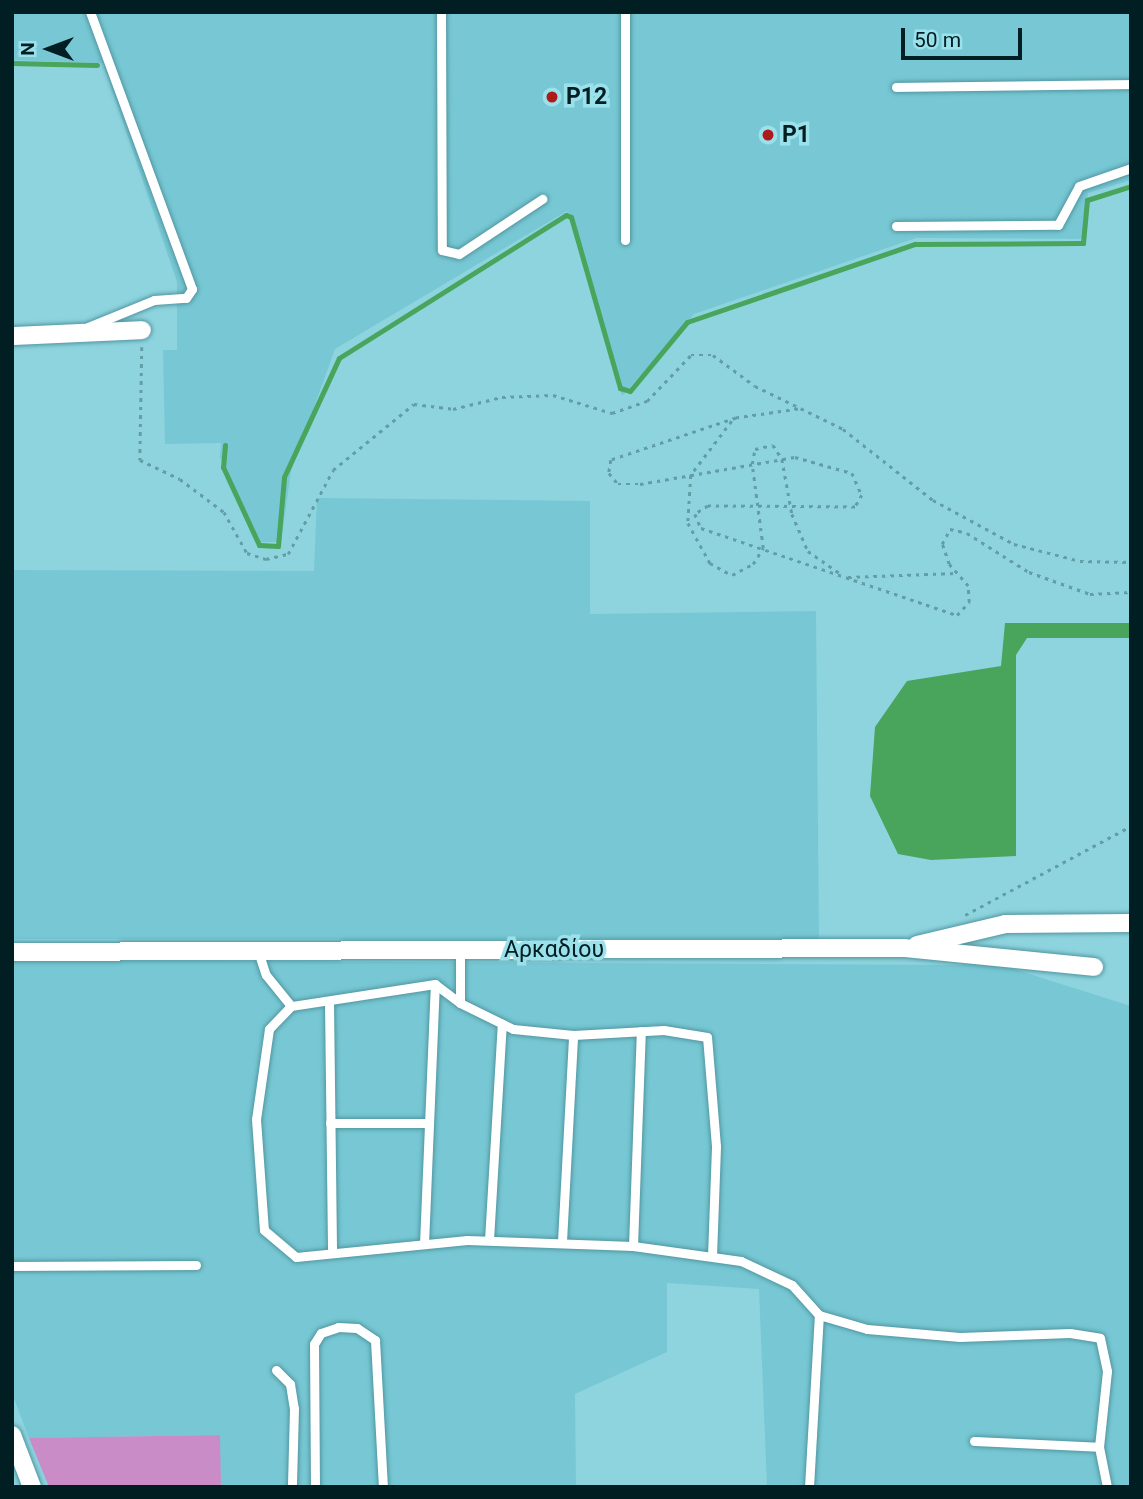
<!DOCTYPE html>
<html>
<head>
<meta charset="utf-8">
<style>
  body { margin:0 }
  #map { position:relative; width:1143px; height:1499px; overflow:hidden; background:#8ed4df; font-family:Roboto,sans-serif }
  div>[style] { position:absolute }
  .built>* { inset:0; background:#77c8d4 }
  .green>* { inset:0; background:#ca8cc7 }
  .water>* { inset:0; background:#49a45c }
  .stream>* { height:5px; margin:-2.5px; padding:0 2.5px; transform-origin:2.5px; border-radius:2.5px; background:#49a45c }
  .path>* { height:2.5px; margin-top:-1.25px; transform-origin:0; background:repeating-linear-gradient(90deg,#639da6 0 3.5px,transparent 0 8.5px) }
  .roads { filter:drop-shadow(0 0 2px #5196a1) drop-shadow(0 0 2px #5196a1) }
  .service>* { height:9px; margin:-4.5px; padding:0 4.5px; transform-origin:4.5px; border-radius:4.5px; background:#fff }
  .minor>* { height:18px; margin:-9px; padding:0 9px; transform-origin:9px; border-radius:9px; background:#fff }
  .dots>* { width:19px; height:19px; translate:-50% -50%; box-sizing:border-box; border:4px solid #9be1ec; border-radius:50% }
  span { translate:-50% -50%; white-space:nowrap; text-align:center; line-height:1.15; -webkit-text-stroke:7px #9be1ec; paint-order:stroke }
  .poi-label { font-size:23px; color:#011f23; font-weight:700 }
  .left { translate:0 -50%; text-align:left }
  .street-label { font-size:23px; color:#011f23 }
  .frame { position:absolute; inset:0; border:14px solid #011f23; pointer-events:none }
  .north { position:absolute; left:14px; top:14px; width:70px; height:70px; -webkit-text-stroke:5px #9be1ec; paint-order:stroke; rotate:270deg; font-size:19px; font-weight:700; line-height:28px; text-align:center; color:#011f23 }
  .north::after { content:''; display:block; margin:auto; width:24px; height:32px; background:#011f23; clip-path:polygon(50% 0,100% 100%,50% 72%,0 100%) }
  .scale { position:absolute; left:901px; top:28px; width:121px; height:32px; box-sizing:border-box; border:4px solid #011f23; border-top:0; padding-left:9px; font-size:21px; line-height:24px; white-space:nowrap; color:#011f23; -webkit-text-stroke:5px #9be1ec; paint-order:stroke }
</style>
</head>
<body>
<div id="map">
  <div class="built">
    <i style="clip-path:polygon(12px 12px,1131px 12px,1131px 180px,1088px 193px,1083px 239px,916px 238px,694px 314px,622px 396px,567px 211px,335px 349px,291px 471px,281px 542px,255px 542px,220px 457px,221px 443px,165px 444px,163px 350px,177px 350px,177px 282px,103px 63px,12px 60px)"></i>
    <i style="clip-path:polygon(317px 498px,590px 501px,590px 614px,816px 611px,819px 939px,12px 939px,12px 570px,314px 571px)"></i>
    <i style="clip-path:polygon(12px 960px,961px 965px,988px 961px,1131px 1006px,1131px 1487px,767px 1487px,759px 1289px,667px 1283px,667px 1352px,575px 1394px,576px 1487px,221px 1487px,219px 1435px,29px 1438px,12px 1393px)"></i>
  </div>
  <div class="green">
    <i style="clip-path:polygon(220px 1435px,221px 1487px,49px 1487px,29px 1438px)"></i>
  </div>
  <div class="water">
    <i style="clip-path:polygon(1005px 623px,1131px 623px,1131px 638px,1027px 638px,1016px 655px,1016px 856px,931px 860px,898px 854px,870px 796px,875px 727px,907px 681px,1001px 666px)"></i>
  </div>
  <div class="stream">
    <i style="left:12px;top:63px;width:85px;rotate:1.3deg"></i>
    <i style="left:225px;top:445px;width:22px;rotate:95deg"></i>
    <i style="left:223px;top:467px;width:86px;rotate:65.2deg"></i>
    <i style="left:259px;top:545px;width:19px;rotate:3deg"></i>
    <i style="left:278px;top:546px;width:69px;rotate:-85deg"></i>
    <i style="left:284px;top:477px;width:131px;rotate:-65.2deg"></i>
    <i style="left:339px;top:358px;width:268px;rotate:-32.2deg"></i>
    <i style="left:566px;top:215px;width:5px;rotate:22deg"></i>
    <i style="left:571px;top:217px;width:178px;rotate:74deg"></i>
    <i style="left:620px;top:388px;width:10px;rotate:17deg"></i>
    <i style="left:630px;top:391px;width:89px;rotate:-50.4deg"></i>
    <i style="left:687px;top:322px;width:241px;rotate:-18.9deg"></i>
    <i style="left:915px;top:244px;width:168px;rotate:-0.3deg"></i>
    <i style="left:1083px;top:243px;width:43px;rotate:-84.7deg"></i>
    <i style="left:1087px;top:200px;width:46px;rotate:-17.7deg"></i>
  </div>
  <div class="path">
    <i style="left:142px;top:347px;width:113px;rotate:91deg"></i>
    <i style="left:140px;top:460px;width:44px;rotate:25.4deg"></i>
    <i style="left:180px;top:479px;width:55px;rotate:36.9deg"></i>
    <i style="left:224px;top:512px;width:47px;rotate:60.7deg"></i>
    <i style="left:247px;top:553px;width:20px;rotate:18deg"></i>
    <i style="left:266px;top:559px;width:23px;rotate:-13deg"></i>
    <i style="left:288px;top:554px;width:95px;rotate:-61.8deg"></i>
    <i style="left:333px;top:470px;width:104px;rotate:-39.2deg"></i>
    <i style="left:414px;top:404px;width:39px;rotate:7deg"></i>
    <i style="left:453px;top:409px;width:50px;rotate:-13.8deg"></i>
    <i style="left:502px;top:397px;width:51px;rotate:-2.2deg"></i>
    <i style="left:553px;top:395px;width:62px;rotate:17deg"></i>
    <i style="left:612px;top:413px;width:37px;rotate:-19deg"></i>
    <i style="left:647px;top:401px;width:64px;rotate:-46.3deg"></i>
    <i style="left:691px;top:355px;width:22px"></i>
    <i style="left:713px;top:355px;width:52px;rotate:36.4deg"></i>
    <i style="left:755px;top:386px;width:98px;rotate:26deg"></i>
    <i style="left:843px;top:429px;width:115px;rotate:38.3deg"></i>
    <i style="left:933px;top:500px;width:92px;rotate:28.5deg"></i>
    <i style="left:1014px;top:544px;width:68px;rotate:14.4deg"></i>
    <i style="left:1080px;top:561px;width:51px;rotate:1.1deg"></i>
    <i style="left:798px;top:409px;width:63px;rotate:171.7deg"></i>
    <i style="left:736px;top:418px;width:132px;rotate:161.4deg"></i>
    <i style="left:611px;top:460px;width:13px;rotate:99deg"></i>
    <i style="left:609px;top:473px;width:14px;rotate:51deg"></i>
    <i style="left:618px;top:484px;width:22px"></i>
    <i style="left:640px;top:484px;width:157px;rotate:-9.9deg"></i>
    <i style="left:795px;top:457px;width:59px;rotate:15.7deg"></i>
    <i style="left:852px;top:473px;width:24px;rotate:66deg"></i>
    <i style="left:862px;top:495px;width:14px;rotate:120deg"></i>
    <i style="left:855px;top:507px;width:147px;rotate:-179.6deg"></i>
    <i style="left:708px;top:506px;width:15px;rotate:148deg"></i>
    <i style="left:695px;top:514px;width:15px;rotate:67deg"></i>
    <i style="left:701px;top:528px;width:270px;rotate:18.8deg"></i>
    <i style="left:957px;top:615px;width:18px;rotate:-47deg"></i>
    <i style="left:969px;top:602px;width:16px;rotate:-94deg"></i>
    <i style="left:968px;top:586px;width:29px;rotate:-131deg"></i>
    <i style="left:949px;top:564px;width:21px;rotate:-109deg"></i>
    <i style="left:942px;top:544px;width:17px;rotate:-62deg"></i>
    <i style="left:950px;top:529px;width:17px;rotate:13deg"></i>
    <i style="left:967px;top:533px;width:73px;rotate:32.2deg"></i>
    <i style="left:1029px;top:572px;width:65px;rotate:19.8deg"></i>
    <i style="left:1090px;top:594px;width:41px;rotate:-2.8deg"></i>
    <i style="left:732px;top:421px;width:68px;rotate:127.2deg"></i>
    <i style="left:691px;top:475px;width:48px;rotate:93.6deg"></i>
    <i style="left:688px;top:523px;width:46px;rotate:61.2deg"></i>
    <i style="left:710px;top:563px;width:25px;rotate:29deg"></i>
    <i style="left:732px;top:575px;width:24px;rotate:-28deg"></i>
    <i style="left:753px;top:564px;width:19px;rotate:-58deg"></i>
    <i style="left:763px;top:548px;width:85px;rotate:-97.5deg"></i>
    <i style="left:752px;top:464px;width:15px;rotate:-79deg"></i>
    <i style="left:755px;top:449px;width:18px;rotate:-13deg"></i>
    <i style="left:773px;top:445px;width:17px;rotate:57deg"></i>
    <i style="left:782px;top:459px;width:56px;rotate:79.7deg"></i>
    <i style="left:792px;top:514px;width:40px;rotate:66.6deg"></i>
    <i style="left:808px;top:551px;width:38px;rotate:35deg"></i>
    <i style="left:848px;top:577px;width:108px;rotate:-2.1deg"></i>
    <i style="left:965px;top:915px;width:188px;rotate:-28.2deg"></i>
  </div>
  <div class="roads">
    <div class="service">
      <i style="left:441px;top:12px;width:238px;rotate:89.8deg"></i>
      <i style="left:442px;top:250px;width:17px;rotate:13deg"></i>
      <i style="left:459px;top:254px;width:100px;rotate:-33.5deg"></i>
      <i style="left:896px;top:87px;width:235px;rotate:-0.7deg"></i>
      <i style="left:896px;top:226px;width:162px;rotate:-0.4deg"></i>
      <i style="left:1058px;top:225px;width:44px;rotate:-61.7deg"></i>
      <i style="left:1079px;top:186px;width:55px;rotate:-19.1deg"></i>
      <i style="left:625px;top:240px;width:228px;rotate:-90deg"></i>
      <i style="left:88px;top:327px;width:71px;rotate:-22.2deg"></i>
      <i style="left:154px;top:300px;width:32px;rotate:-4deg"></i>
      <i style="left:186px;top:298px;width:11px;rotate:-56deg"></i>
      <i style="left:192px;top:289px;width:295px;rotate:-110.2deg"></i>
      <i style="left:460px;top:950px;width:53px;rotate:90deg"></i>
      <i style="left:258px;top:951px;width:25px;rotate:72deg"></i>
      <i style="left:266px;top:975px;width:40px;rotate:51deg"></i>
      <i style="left:329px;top:1002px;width:251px;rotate:89.3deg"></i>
      <i style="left:330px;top:1123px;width:97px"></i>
      <i style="left:489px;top:1240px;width:217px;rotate:-86.6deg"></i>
      <i style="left:562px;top:1241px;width:206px;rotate:-86.9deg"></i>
      <i style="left:424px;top:1244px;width:260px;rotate:-87.6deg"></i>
      <i style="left:633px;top:1246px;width:215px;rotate:-87.9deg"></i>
      <i style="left:712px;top:1256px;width:110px;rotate:-87.9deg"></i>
      <i style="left:716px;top:1146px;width:109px;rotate:-94.7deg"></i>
      <i style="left:707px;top:1037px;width:44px;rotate:-170.8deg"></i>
      <i style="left:664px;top:1030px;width:91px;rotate:176.9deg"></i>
      <i style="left:573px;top:1035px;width:60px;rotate:-174.3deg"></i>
      <i style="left:513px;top:1029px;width:59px;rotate:-153.9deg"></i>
      <i style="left:460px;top:1003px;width:31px;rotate:-143deg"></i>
      <i style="left:435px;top:984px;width:146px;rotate:171.3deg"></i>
      <i style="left:291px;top:1006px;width:32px;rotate:134deg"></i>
      <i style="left:269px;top:1029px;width:91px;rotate:98.2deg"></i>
      <i style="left:256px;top:1119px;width:111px;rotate:85.9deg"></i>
      <i style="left:264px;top:1230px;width:42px;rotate:40.2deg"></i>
      <i style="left:296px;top:1257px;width:172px;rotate:-5.7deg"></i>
      <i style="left:467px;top:1240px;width:166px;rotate:2.1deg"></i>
      <i style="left:633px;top:1246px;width:109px;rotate:7.9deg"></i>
      <i style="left:741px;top:1261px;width:56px;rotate:25.2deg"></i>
      <i style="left:792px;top:1285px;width:40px;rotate:48deg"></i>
      <i style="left:819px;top:1315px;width:50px;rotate:16.3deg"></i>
      <i style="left:867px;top:1329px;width:93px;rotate:4.9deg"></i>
      <i style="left:960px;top:1337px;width:110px;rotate:-2.1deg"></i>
      <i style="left:1070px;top:1333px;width:30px;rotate:9deg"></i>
      <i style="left:1100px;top:1338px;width:34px;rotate:78deg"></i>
      <i style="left:1107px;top:1371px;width:76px;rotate:96deg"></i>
      <i style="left:1099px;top:1447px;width:41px;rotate:78.7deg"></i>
      <i style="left:12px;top:1266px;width:184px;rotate:-0.3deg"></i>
      <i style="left:276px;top:1370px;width:20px;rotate:45deg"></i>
      <i style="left:290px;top:1384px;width:24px;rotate:81deg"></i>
      <i style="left:294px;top:1408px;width:79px;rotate:91.5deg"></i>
      <i style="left:974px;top:1441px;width:125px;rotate:2.7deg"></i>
      <i style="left:315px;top:1487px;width:143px;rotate:-90.4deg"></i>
      <i style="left:314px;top:1344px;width:13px;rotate:-58deg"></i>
      <i style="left:321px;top:1333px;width:18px;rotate:-19deg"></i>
      <i style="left:338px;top:1327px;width:19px;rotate:3deg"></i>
      <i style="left:357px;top:1328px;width:22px;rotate:34deg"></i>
      <i style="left:375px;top:1340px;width:147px;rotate:86.9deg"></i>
      <i style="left:809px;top:1487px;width:172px;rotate:-86.7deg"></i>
    </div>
    <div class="minor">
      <i style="left:12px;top:336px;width:130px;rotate:-2.6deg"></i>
      <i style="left:917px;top:945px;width:90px;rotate:-13.4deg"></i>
      <i style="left:1005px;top:924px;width:126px;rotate:-0.5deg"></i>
      <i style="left:12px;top:952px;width:892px;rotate:-0.26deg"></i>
      <i style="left:904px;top:948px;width:191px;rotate:5.7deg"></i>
      <i style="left:12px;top:1435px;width:56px;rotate:69deg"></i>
    </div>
  </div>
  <div class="dots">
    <i style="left:552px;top:97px;background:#ad1c18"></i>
    <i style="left:768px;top:135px;background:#ad1c18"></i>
  </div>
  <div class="poi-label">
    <span class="left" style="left:566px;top:97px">P12</span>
    <span class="left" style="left:782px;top:135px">P1</span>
  </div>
  <div class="street-label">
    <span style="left:554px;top:950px">Αρκαδίου</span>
  </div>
  <div class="frame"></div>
  <div class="north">N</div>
  <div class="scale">50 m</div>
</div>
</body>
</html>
